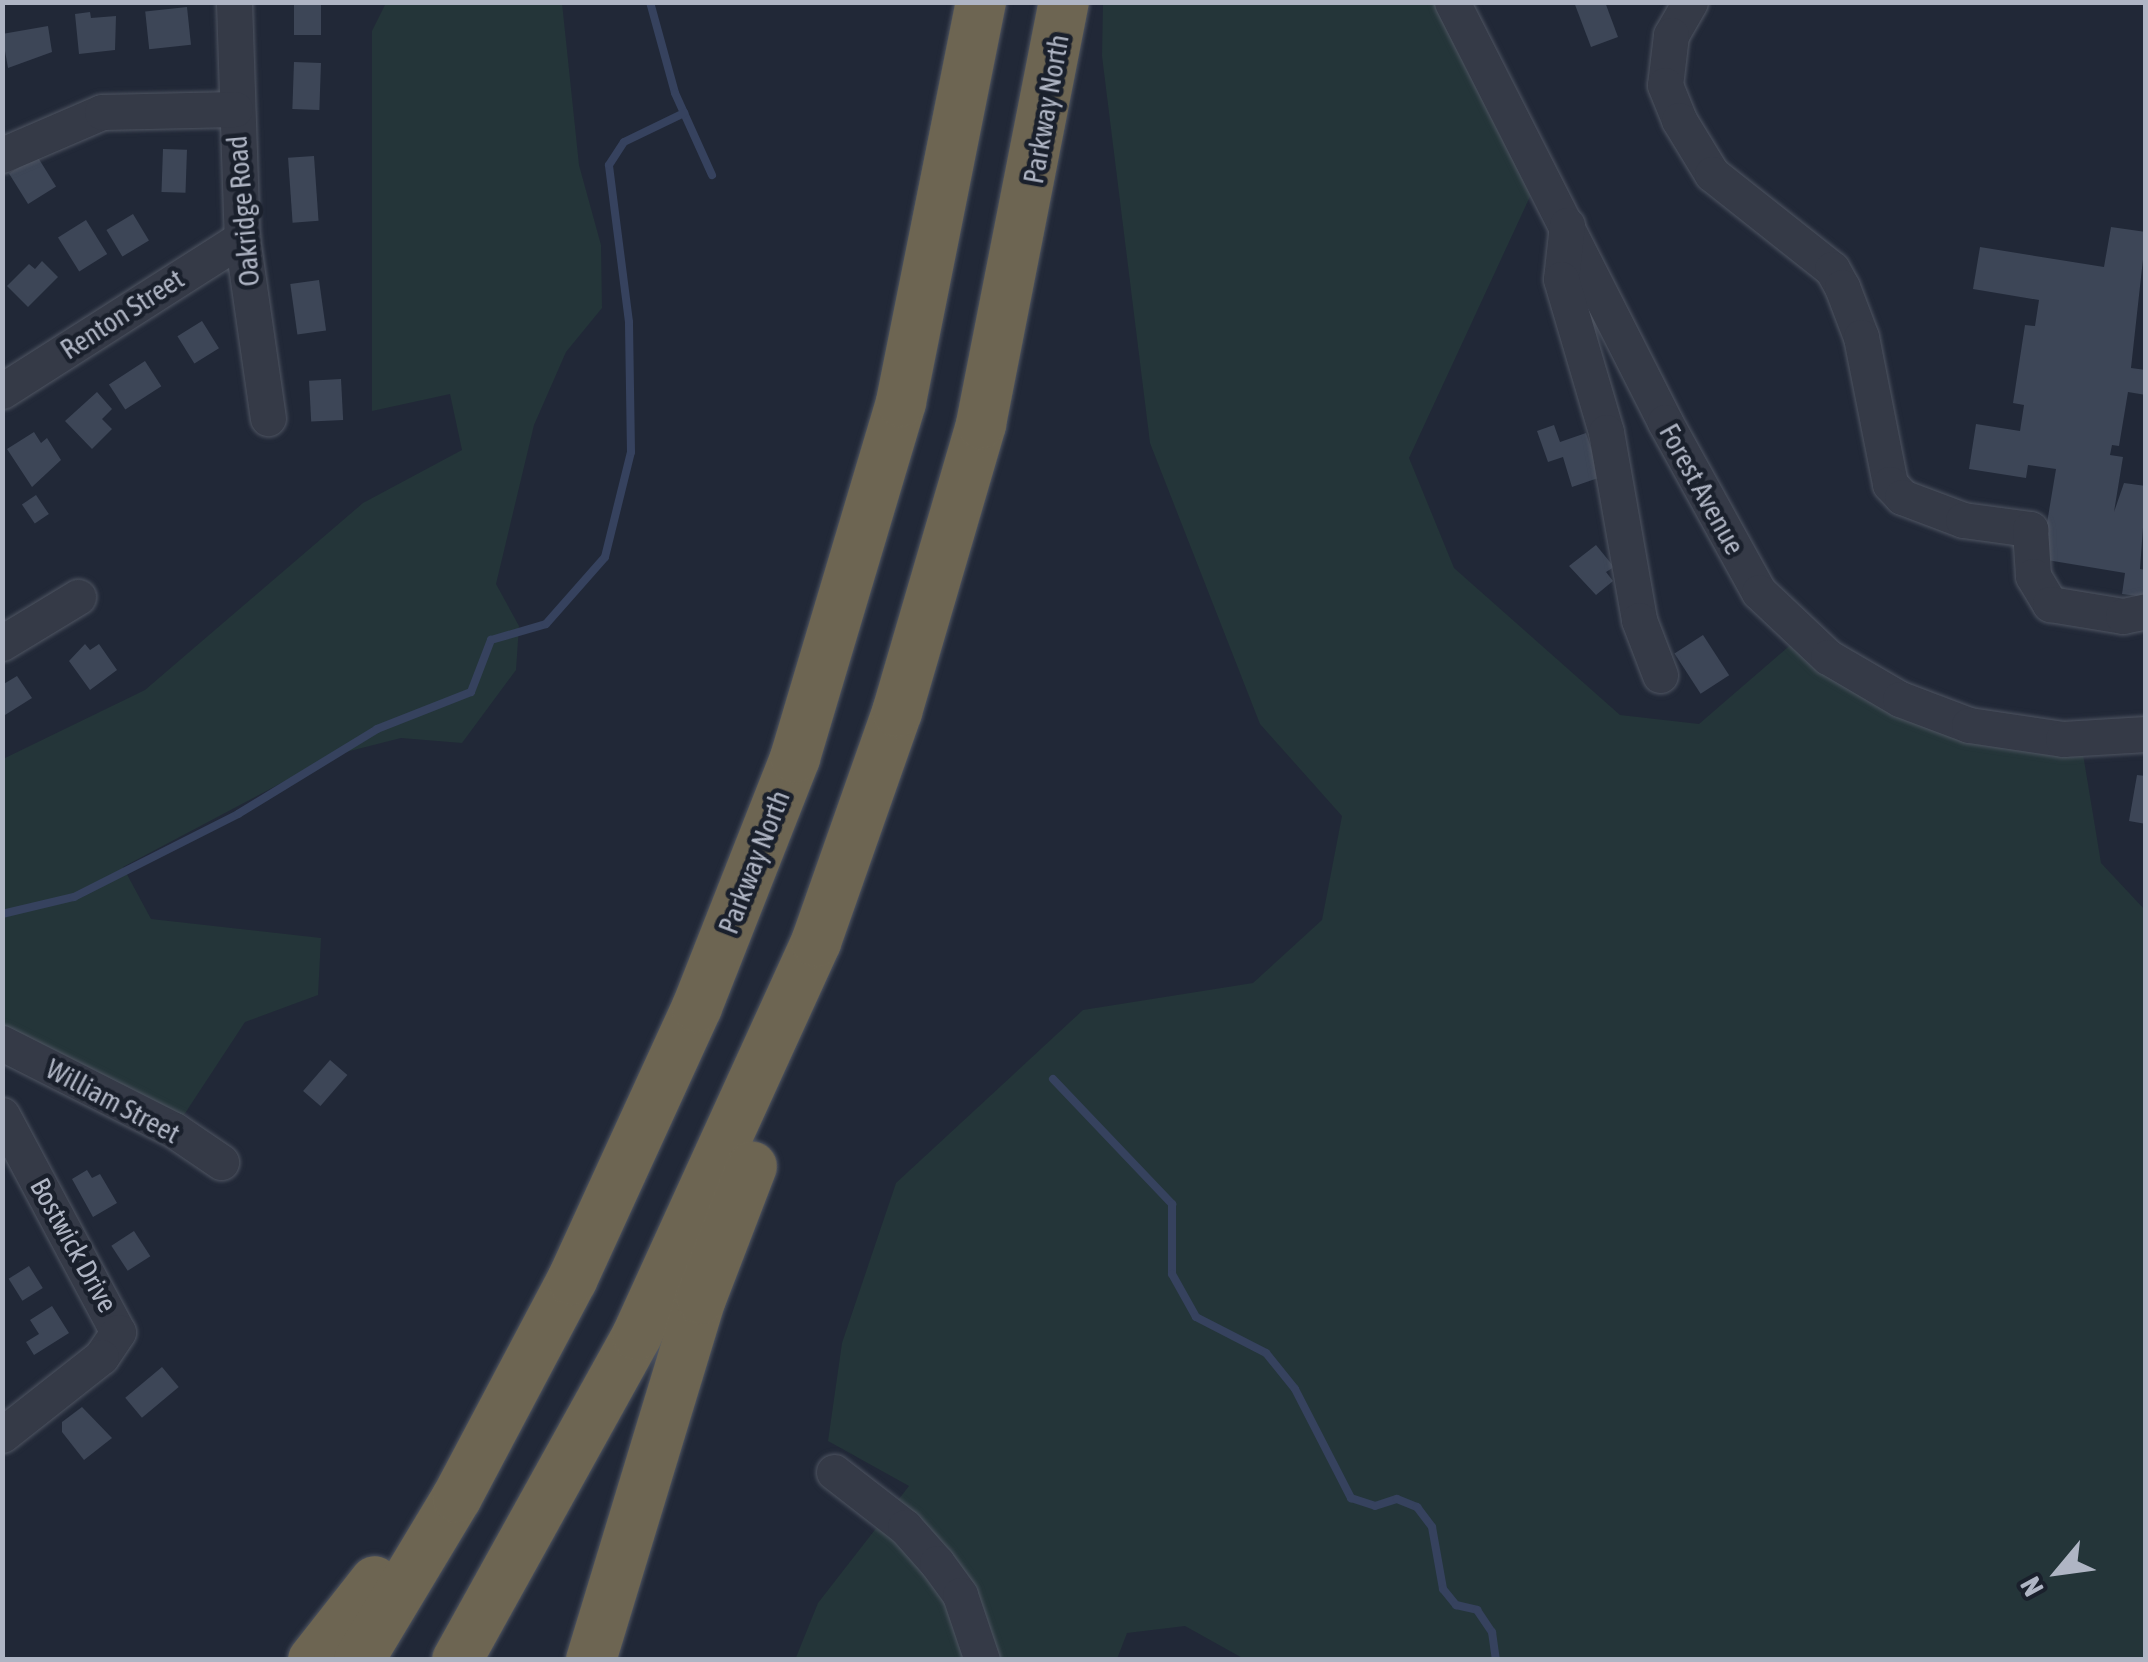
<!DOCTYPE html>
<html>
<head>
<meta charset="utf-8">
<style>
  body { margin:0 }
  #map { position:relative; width:2148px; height:1662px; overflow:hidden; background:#212837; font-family:"Asap Condensed",sans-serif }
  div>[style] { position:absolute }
  .green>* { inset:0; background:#243539 }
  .stream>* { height:8px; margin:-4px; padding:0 4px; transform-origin:4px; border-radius:4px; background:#36425e }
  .building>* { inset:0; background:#3d4657; transform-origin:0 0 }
  .roads { filter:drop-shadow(0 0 2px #4f5562) drop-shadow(0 0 2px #4f5562) }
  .minor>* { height:35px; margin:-17.5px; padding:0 17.5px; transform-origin:17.5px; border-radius:17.5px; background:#353a47 }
  .highway>* { height:50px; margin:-25px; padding:0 25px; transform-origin:25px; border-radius:25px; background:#6d6552 }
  span { translate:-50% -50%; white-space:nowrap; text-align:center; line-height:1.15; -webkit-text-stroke:9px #1a202c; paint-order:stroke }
  .street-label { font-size:28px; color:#afb5c4 }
  .frame { position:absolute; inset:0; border:5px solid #afb5c4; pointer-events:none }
  .north { position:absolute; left:2008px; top:1522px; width:100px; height:100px; -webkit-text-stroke:8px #1a202c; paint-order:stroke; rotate:241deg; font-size:28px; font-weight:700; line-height:40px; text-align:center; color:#afb5c4 }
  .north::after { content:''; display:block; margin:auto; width:35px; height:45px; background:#afb5c4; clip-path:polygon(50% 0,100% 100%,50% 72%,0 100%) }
</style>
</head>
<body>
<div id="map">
  <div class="green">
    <i style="clip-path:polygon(386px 3px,562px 3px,579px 165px,601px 245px,602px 308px,566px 352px,534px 425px,496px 584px,519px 626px,516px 670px,462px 743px,401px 738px,334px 755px,123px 867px,151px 919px,321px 938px,318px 995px,245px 1022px,174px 1130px,3px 1043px,3px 759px,145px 690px,363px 503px,462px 450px,450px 394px,372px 411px,372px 31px)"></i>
    <i style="clip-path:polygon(1103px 3px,1452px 3px,1540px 175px,1409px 458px,1454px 568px,1620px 715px,1699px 724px,1802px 635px,1828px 657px,2083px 754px,2101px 863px,2145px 910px,2145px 1659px,1246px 1660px,1185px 1626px,1127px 1633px,1117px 1659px,795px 1660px,818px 1603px,909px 1486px,828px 1441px,842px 1343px,896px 1183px,1083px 1010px,1253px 983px,1322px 920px,1342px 816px,1260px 724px,1150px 443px,1102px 56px)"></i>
  </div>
  <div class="stream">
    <i style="left:650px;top:2px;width:94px;rotate:74.6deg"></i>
    <i style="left:675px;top:93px;width:90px;rotate:65.7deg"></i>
    <i style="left:2px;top:914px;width:74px;rotate:-13.3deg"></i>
    <i style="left:74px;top:897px;width:184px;rotate:-26.8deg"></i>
    <i style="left:238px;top:814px;width:163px;rotate:-31.4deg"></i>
    <i style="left:377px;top:729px;width:101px;rotate:-21.5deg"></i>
    <i style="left:471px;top:692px;width:56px;rotate:-69deg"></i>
    <i style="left:491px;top:640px;width:57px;rotate:-16.2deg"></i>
    <i style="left:546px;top:624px;width:89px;rotate:-48.6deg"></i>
    <i style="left:605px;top:557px;width:108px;rotate:-76.1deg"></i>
    <i style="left:631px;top:452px;width:130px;rotate:-90.9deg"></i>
    <i style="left:629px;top:322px;width:158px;rotate:-97.3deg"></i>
    <i style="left:609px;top:165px;width:27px;rotate:-57deg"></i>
    <i style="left:624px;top:142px;width:67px;rotate:-25.8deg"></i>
    <i style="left:1053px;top:1079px;width:173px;rotate:46.4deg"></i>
    <i style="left:1172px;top:1204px;width:70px;rotate:90deg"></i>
    <i style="left:1172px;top:1274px;width:49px;rotate:60.8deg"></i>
    <i style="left:1196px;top:1317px;width:79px;rotate:27.2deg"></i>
    <i style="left:1266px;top:1353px;width:46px;rotate:51.1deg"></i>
    <i style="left:1295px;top:1389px;width:123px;rotate:62.8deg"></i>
    <i style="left:1351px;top:1498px;width:25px;rotate:18deg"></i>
    <i style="left:1375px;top:1506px;width:23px;rotate:-18deg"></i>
    <i style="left:1397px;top:1499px;width:22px;rotate:22deg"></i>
    <i style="left:1417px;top:1507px;width:25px;rotate:53deg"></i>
    <i style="left:1432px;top:1527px;width:63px;rotate:79.9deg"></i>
    <i style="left:1443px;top:1589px;width:21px;rotate:51deg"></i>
    <i style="left:1456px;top:1605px;width:22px;rotate:13deg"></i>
    <i style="left:1477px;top:1610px;width:27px;rotate:56deg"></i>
    <i style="left:1492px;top:1632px;width:28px;rotate:82deg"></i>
  </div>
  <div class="building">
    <i style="left:294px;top:2px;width:27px;height:33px"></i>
    <i style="clip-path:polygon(1574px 2px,1605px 2px,1618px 37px,1591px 47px)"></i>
    <i style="left:187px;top:7px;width:38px;height:42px;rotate:84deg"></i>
    <i style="clip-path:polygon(90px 12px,91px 18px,116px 16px,115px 50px,79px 54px,75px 14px)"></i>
    <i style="clip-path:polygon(48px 26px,52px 52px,8px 68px,2px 34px)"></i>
    <i style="left:294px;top:62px;width:27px;height:47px;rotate:2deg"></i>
    <i style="left:163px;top:149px;width:24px;height:43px;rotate:2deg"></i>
    <i style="left:37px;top:156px;width:36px;height:33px;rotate:58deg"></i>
    <i style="left:314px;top:156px;width:65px;height:26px;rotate:86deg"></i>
    <i style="left:133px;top:214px;width:31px;height:31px;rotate:59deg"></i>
    <i style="left:86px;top:220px;width:40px;height:33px;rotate:58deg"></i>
    <i style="clip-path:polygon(2111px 227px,2146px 232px,2131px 368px,2146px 370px,2146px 395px,2128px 392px,2119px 446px,2112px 445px,2110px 455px,2123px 457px,2114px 512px,2124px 483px,2146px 486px,2140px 569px,2146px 570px,2146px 597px,2122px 594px,2125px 573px,2041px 559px,2056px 469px,2028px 465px,2026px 478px,1969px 469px,1976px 424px,2020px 431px,2024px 405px,2013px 403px,2025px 325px,2035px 326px,2039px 300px,1973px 289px,1980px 247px,2104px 267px)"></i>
    <i style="clip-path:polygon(42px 261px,58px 277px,28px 307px,7px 286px,29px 264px,35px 269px)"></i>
    <i style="left:319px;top:280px;width:51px;height:29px;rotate:82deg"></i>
    <i style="left:202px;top:321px;width:32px;height:29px;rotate:58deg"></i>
    <i style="left:145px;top:361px;width:30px;height:43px;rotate:57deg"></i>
    <i style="left:341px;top:379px;width:41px;height:32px;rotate:87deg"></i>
    <i style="clip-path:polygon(97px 392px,112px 409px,102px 419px,112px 429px,92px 449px,65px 421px)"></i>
    <i style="clip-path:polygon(1554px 425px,1560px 442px,1586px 433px,1601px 477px,1572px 487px,1563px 457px,1548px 462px,1537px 431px)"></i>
    <i style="clip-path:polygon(34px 432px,41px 443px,47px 438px,61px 460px,32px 487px,7px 449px)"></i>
    <i style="left:36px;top:495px;width:23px;height:17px;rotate:56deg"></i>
    <i style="clip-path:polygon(1596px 545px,1614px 567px,1606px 572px,1613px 581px,1596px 595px,1569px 566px)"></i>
    <i style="left:1703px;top:635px;width:48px;height:34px;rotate:57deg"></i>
    <i style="clip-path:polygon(85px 644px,90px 650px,99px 644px,117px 670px,90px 690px,69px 661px)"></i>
    <i style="clip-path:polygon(17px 676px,32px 698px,5px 715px,2px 685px)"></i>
    <i style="clip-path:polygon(2137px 775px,2146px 776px,2146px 824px,2129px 821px)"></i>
    <i style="left:330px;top:1060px;width:23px;height:41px;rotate:41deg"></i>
    <i style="clip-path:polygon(87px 1170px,92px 1178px,100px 1174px,117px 1203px,93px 1217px,72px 1179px)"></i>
    <i style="left:134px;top:1231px;width:30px;height:27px;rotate:57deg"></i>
    <i style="left:29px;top:1266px;width:26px;height:24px;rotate:58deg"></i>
    <i style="clip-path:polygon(52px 1306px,69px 1333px,34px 1355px,26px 1342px,39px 1334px,30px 1320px)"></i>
    <i style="left:162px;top:1367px;width:26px;height:48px;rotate:50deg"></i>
    <i style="clip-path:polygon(82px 1407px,112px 1438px,84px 1460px,62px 1432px,62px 1422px)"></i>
  </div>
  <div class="roads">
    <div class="minor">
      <i style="left:234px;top:2px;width:236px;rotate:88.1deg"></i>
      <i style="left:242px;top:238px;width:182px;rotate:81.8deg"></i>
      <i style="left:1452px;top:2px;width:471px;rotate:63.1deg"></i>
      <i style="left:1665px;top:422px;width:194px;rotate:61.1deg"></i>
      <i style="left:1759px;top:592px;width:95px;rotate:43.3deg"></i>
      <i style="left:1828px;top:657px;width:83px;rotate:30.3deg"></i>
      <i style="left:1900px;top:699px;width:74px;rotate:20.6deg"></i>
      <i style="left:1969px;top:725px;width:95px;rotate:8.5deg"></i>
      <i style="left:2063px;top:739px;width:83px;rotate:-3.4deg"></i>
      <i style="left:1690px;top:2px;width:38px;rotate:120deg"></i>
      <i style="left:1671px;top:35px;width:50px;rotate:96.8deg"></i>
      <i style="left:1665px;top:85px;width:38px;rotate:68deg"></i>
      <i style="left:1679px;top:120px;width:63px;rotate:58.6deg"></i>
      <i style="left:1712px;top:174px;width:153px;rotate:38.4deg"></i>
      <i style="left:1832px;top:269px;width:21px;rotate:61deg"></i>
      <i style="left:1842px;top:287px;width:53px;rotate:69.2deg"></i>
      <i style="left:1861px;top:337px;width:150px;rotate:78.8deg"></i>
      <i style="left:1890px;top:484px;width:18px;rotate:47deg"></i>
      <i style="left:1902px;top:497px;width:65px;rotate:20.7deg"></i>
      <i style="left:1963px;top:520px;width:68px;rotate:7.7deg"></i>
      <i style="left:2030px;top:529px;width:47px;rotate:86.3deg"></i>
      <i style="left:2033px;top:576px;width:33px;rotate:59deg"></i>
      <i style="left:2050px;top:604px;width:74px;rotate:9.3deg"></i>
      <i style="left:2123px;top:616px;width:24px;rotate:-12deg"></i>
      <i style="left:2px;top:155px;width:109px;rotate:-23.3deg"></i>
      <i style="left:102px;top:112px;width:133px;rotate:-1.3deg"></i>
      <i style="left:1567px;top:225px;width:54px;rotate:96.3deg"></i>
      <i style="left:1561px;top:279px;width:159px;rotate:73.6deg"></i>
      <i style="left:1606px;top:432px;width:191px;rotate:80deg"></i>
      <i style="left:1639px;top:620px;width:59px;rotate:69.1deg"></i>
      <i style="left:2px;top:391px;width:285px;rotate:-32.5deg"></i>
      <i style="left:2px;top:643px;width:89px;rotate:-31.2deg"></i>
      <i style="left:2px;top:1043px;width:193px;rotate:26.8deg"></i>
      <i style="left:174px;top:1130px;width:57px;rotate:34.2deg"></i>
      <i style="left:2px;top:1115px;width:246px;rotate:61.9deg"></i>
      <i style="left:118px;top:1332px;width:30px;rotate:124deg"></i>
      <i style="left:101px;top:1357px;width:126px;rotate:141.8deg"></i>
      <i style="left:834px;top:1472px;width:90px;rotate:37.8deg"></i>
      <i style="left:905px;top:1527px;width:48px;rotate:48.4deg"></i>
      <i style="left:937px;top:1563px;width:39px;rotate:54deg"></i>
      <i style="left:960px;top:1595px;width:69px;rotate:71.3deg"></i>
    </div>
    <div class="highway">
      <i style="left:313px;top:1660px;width:100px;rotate:-51.9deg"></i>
      <i style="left:359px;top:1660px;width:190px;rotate:-59deg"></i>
      <i style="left:457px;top:1497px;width:246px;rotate:-62.1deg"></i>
      <i style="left:572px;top:1280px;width:300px;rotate:-65.4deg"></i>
      <i style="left:697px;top:1007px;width:268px;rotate:-68.5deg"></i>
      <i style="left:795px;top:758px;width:371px;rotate:-73.4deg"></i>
      <i style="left:901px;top:402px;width:408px;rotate:-78.7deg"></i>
      <i style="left:457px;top:1660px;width:372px;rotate:-61deg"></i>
      <i style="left:637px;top:1335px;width:432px;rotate:-65.5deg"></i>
      <i style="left:816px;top:942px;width:244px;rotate:-70.6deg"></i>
      <i style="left:897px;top:712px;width:300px;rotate:-73.7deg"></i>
      <i style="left:981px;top:424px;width:430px;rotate:-78.9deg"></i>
      <i style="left:591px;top:1660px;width:377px;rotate:-73.1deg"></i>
      <i style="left:701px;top:1299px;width:142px;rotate:-69deg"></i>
    </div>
  </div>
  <div class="street-label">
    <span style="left:1046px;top:109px;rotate:-80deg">Parkway North</span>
    <span style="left:243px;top:211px;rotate:-95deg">Oakridge Road</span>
    <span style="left:122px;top:314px;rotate:-33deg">Renton Street</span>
    <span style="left:1702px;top:489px;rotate:61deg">Forest Avenue</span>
    <span style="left:754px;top:862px;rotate:-69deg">Parkway North</span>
    <span style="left:113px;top:1101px;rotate:28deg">William Street</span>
    <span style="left:74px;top:1245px;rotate:61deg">Bostwick Drive</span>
  </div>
  <div class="frame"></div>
  <div class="north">N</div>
</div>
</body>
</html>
